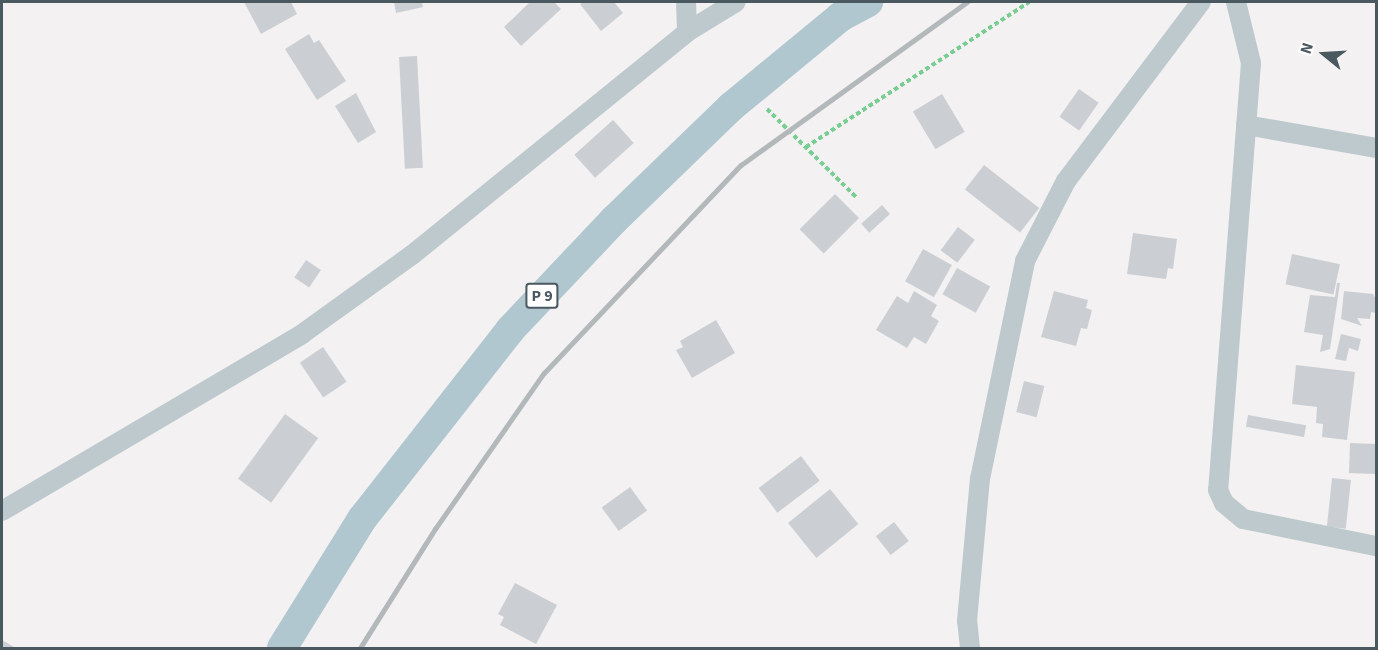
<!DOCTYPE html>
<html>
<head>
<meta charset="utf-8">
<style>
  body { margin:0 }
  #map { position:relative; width:1378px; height:650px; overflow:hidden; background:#f3f1f1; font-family:"Source Sans 3",sans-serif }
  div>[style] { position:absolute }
  .building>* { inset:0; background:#cbcfd3; transform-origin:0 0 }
  .path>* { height:4px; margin-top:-2px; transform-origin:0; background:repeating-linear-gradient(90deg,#78ce92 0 4.5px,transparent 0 7.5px) }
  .minor>* { height:20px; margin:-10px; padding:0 10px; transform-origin:10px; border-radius:10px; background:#bdc9cd }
  .primary>* { height:30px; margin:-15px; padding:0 15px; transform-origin:15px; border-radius:15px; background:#b1c7cf }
  .rail>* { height:4.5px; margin:-2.25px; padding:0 2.25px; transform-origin:2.25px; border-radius:2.25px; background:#b3b8bb }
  span { translate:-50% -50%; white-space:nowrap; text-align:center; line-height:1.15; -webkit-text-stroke:4.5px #fff; paint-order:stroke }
  .shield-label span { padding:2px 4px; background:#fff; border:2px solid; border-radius:4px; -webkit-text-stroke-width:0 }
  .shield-label { font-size:16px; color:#49595f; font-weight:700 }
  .frame { position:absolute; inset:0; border:3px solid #49595f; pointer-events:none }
  .north { position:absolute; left:1294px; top:24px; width:60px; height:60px; -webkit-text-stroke:4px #fff; paint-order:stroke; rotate:288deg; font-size:16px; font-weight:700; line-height:24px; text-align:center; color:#49595f }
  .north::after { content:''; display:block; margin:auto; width:21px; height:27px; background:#49595f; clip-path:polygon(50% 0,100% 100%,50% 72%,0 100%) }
</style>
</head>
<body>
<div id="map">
  <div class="building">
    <i style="clip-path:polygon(244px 2px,291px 2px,297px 14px,261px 34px)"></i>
    <i style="clip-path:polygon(394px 2px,422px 2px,423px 7px,396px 13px)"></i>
    <i style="clip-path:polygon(530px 2px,554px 2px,561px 9px,521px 46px,504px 27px)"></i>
    <i style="clip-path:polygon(584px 2px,614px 2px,623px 13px,601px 31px,580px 4px)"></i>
    <i style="clip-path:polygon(309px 34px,314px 43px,319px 40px,346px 81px,317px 100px,285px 49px)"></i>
    <i style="left:417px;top:56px;width:112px;height:18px;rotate:87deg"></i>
    <i style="left:1079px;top:89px;width:24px;height:34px;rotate:35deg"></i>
    <i style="clip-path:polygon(356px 93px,376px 132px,358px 143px,335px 106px)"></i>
    <i style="left:942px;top:94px;width:44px;height:34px;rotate:59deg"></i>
    <i style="left:613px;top:120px;width:31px;height:52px;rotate:48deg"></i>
    <i style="left:984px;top:165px;width:70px;height:31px;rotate:38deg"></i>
    <i style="left:835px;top:194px;width:34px;height:50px;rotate:45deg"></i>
    <i style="left:882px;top:205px;width:12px;height:28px;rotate:48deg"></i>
    <i style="left:958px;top:227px;width:21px;height:29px;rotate:37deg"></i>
    <i style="clip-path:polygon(1133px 233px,1177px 239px,1173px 269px,1168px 268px,1166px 279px,1127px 274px)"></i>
    <i style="left:923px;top:249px;width:33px;height:37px;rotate:29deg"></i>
    <i style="left:1292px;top:254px;width:49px;height:31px;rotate:12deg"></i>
    <i style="left:306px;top:260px;width:18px;height:21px;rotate:34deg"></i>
    <i style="left:957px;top:268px;width:38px;height:30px;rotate:29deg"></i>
    <i style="clip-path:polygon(1337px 283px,1340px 283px,1330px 349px,1320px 352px,1323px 335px,1304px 332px,1310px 295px,1335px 297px)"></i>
    <i style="clip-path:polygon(914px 291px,937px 305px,931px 316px,939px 321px,926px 344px,914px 337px,907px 348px,876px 330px,897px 296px,908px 303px)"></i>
    <i style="clip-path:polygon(1054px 291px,1088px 300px,1086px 308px,1092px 310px,1087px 329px,1081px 328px,1076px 346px,1041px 337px)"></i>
    <i style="clip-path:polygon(1344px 291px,1373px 294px,1376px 299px,1376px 313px,1371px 312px,1370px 319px,1357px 318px,1362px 326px,1341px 319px)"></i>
    <i style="clip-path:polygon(716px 320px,735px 353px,692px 378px,676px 350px,683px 347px,680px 341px)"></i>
    <i style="clip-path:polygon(1341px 334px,1361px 339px,1358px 351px,1349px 348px,1346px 361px,1335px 359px)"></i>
    <i style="left:323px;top:347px;width:42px;height:28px;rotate:56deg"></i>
    <i style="clip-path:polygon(1296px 365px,1355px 372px,1347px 440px,1322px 437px,1323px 424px,1316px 423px,1317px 407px,1292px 404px)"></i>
    <i style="left:1024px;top:381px;width:21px;height:32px;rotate:14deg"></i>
    <i style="left:285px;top:414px;width:41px;height:80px;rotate:36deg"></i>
    <i style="left:1248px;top:415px;width:59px;height:12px;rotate:10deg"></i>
    <i style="left:1350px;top:443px;width:26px;height:30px;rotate:2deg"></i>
    <i style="left:801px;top:456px;width:31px;height:53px;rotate:53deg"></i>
    <i style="left:1332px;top:478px;width:19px;height:49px;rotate:6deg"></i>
    <i style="left:630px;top:487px;width:29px;height:35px;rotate:54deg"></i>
    <i style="left:830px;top:489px;width:45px;height:54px;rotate:51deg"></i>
    <i style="left:894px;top:522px;width:24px;height:23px;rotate:52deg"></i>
    <i style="clip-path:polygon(515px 583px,557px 605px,536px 644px,500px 625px,504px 617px,498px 614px)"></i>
    <i style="clip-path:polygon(2px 640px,14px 647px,13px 648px,2px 648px)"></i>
  </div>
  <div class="path">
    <i style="left:767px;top:109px;width:125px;rotate:44.7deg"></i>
    <i style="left:806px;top:147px;width:266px;rotate:-33deg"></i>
  </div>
  <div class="minor">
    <i style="left:686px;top:2px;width:30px;rotate:88deg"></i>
    <i style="left:1236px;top:2px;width:63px;rotate:76.2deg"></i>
    <i style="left:1251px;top:63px;width:428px;rotate:94.4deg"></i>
    <i style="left:1218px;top:490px;width:14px;rotate:65deg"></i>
    <i style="left:1224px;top:503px;width:25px;rotate:40deg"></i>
    <i style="left:1243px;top:519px;width:136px;rotate:11.5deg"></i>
    <i style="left:1246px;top:125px;width:132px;rotate:10deg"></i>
    <i style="left:2px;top:511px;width:348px;rotate:-30.5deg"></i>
    <i style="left:302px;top:334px;width:135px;rotate:-35.7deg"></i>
    <i style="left:412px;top:255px;width:354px;rotate:-39deg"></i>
    <i style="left:687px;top:32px;width:57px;rotate:-31.5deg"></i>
    <i style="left:970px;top:648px;width:27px;rotate:-96deg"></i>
    <i style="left:967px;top:621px;width:143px;rotate:-84.8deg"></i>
    <i style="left:980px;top:479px;width:223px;rotate:-78.3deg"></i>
    <i style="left:1025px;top:261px;width:90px;rotate:-62.9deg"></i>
    <i style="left:1066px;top:181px;width:224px;rotate:-53deg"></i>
  </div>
  <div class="primary">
    <i style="left:282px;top:648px;width:152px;rotate:-58.2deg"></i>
    <i style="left:362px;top:519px;width:240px;rotate:-51.9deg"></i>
    <i style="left:510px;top:330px;width:151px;rotate:-46.6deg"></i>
    <i style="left:614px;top:220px;width:163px;rotate:-44deg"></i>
    <i style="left:731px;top:107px;width:141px;rotate:-39.5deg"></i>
    <i style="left:840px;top:17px;width:32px;rotate:-28deg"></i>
  </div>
  <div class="rail">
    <i style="left:360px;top:648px;width:141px;rotate:-57.8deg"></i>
    <i style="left:435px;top:529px;width:190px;rotate:-55.1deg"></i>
    <i style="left:544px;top:373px;width:286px;rotate:-46.6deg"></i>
    <i style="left:741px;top:165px;width:279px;rotate:-35.8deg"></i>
  </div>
  <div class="shield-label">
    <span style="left:542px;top:296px">P 9</span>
  </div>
  <div class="frame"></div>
  <div class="north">N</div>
</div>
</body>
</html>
